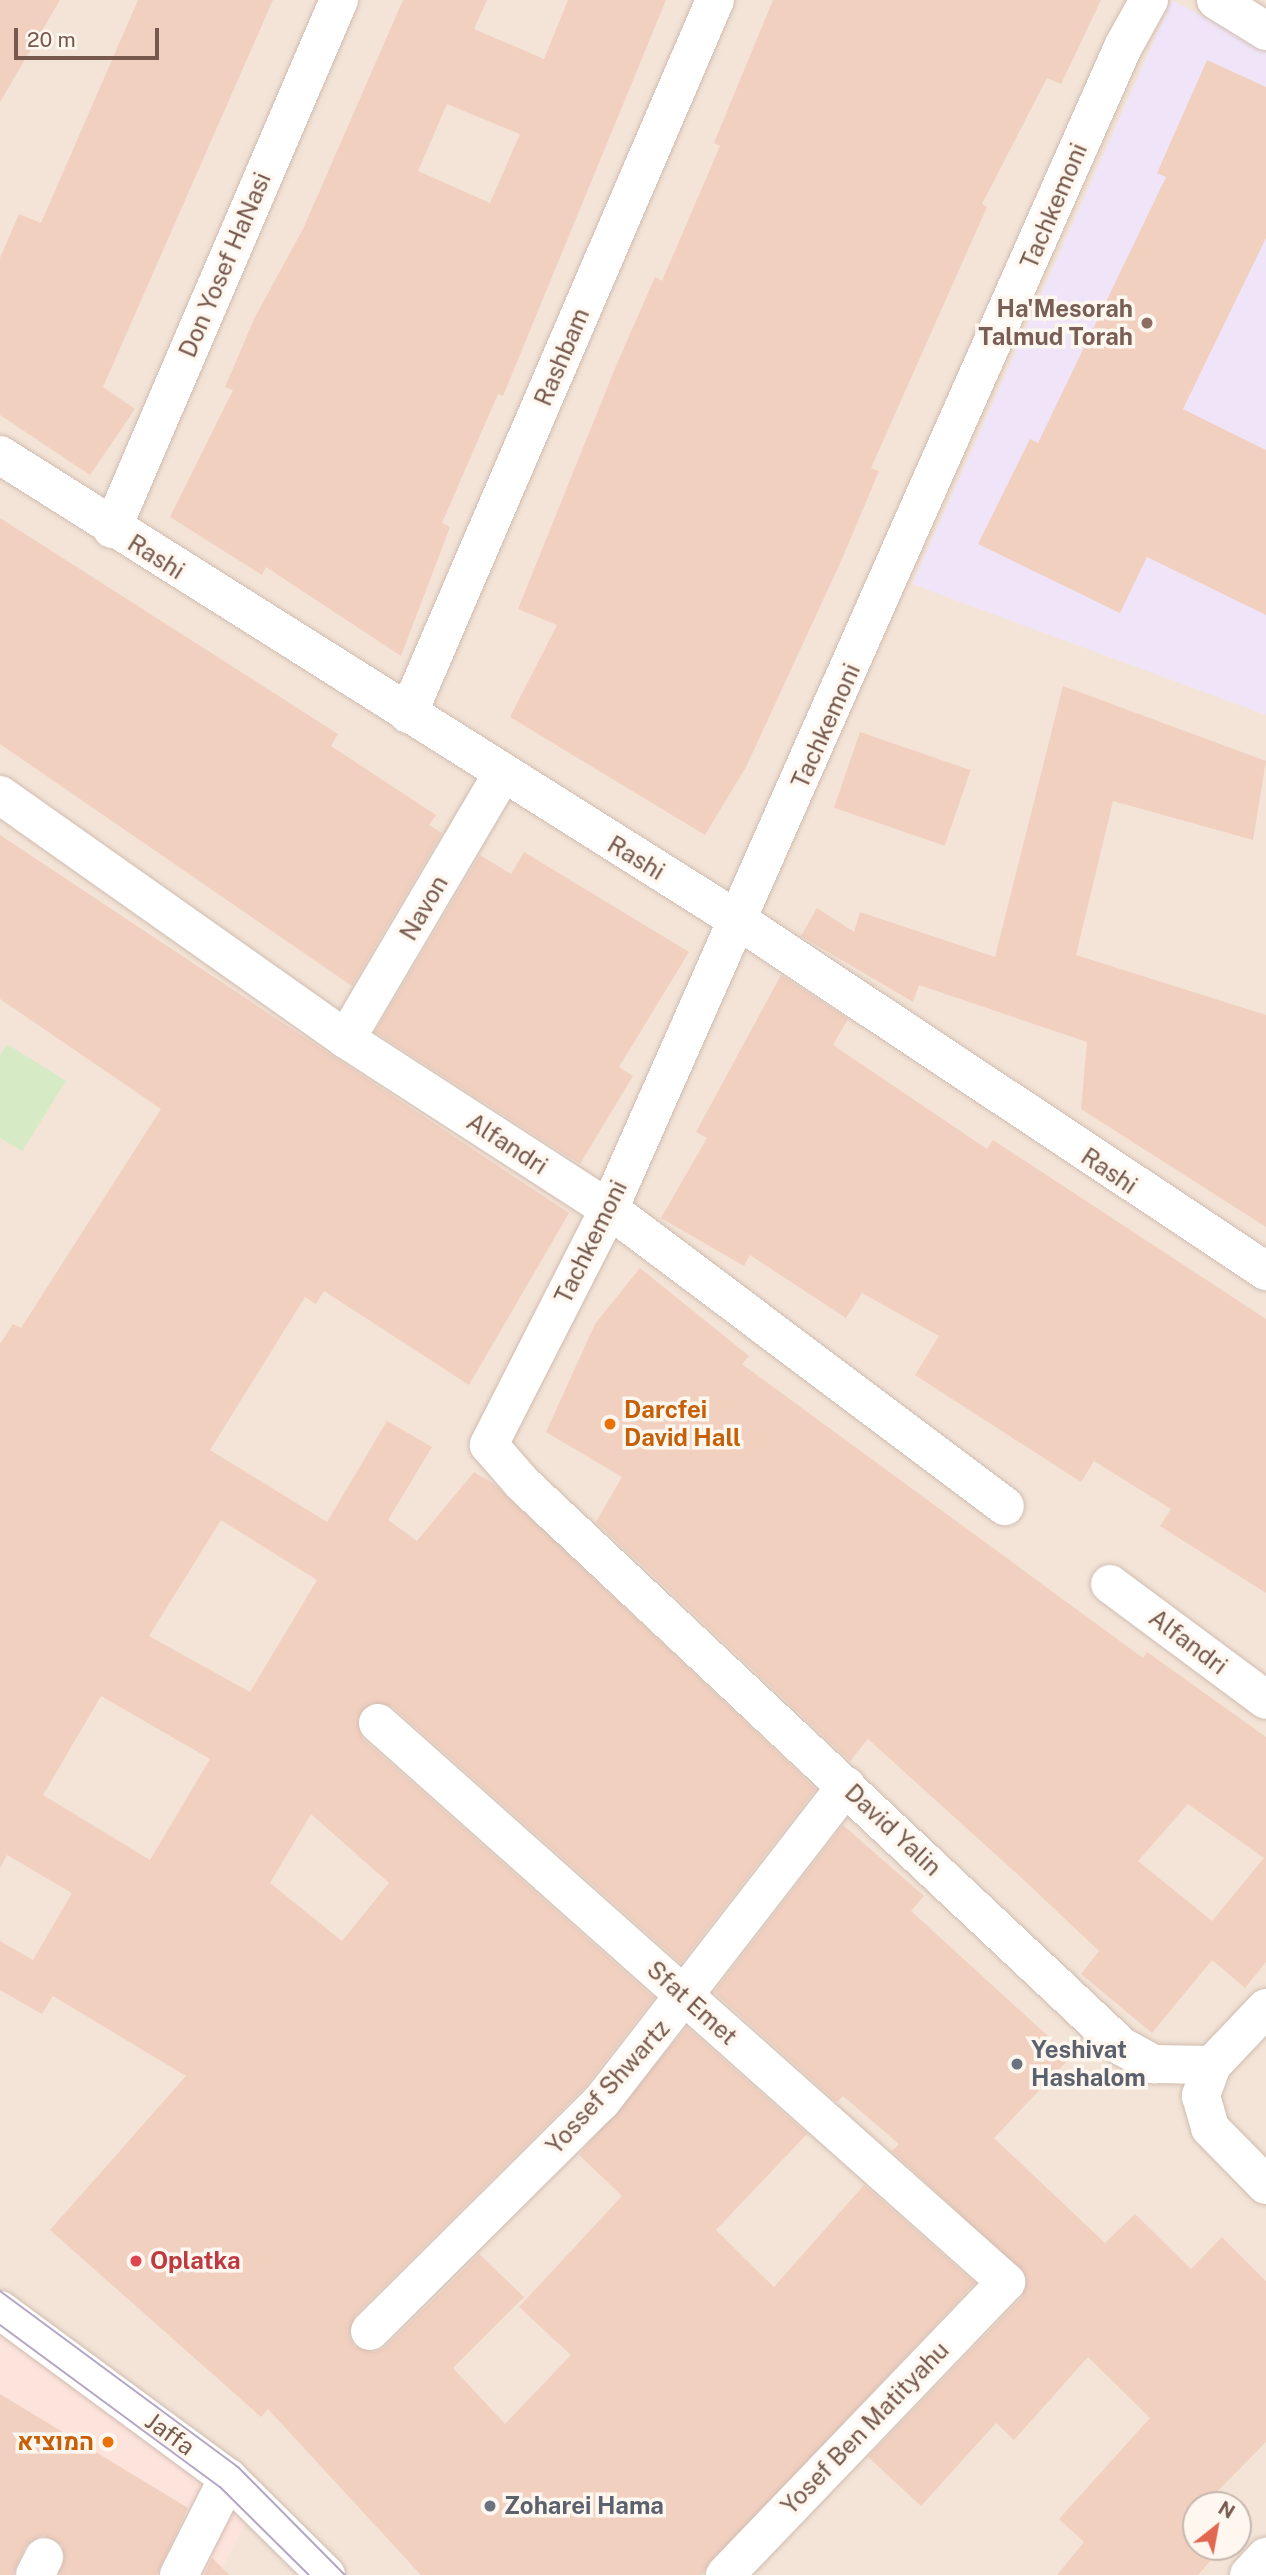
<!DOCTYPE html>
<html>
<head>
<meta charset="utf-8">
<style>
  body { margin:0 }
  #map { position:relative; width:1266px; height:2575px; overflow:hidden; background:#fcf3e8; font-family:"Public Sans",Heebo,sans-serif }
  div>[style] { position:absolute }
  .residential>* { inset:0; background:#f3e4d7 }
  .commercial>* { inset:0; background:#fce3dc }
  .education>* { inset:0; background:#f0e5f8 }
  .green>* { inset:0; background:#d7eac6 }
  .building>* { inset:0; background:#f1d0c0; transform-origin:0 0 }
  .roads { filter:drop-shadow(0 0 2px #d0bcb0) drop-shadow(0 0 2px #d0bcb0) }
  .street>* { height:38px; margin:-19px; padding:0 19px; transform-origin:19px; border-radius:19px; background:#fff }
  .secondary>* { height:38px; margin:-19px; padding:0 19px; transform-origin:19px; border-radius:19px; background:#fff }
  .tram>* { height:2px; margin:-1px; padding:0 1px; transform-origin:1px; border-radius:1px; background:#b5a6c6 }
  .dots>* { width:19px; height:19px; translate:-50% -50%; box-sizing:border-box; border:4px solid #fef7ef; border-radius:50% }
  span { translate:-50% -50%; white-space:nowrap; text-align:center; line-height:1.15; -webkit-text-stroke:7px #fef7ef; paint-order:stroke }
  .street-label { font-size:24px; color:#76584c }
  .education-label { font-size:24px; color:#785e54; font-weight:700 }
  .right { translate:-100% -50%; text-align:right }
  .food-label { font-size:24px; color:#c56008; font-weight:700 }
  .left { translate:0 -50%; text-align:left }
  .worship-label { font-size:24px; color:#5b616d; font-weight:700 }
  .health-label { font-size:24px; color:#be3a42; font-weight:700 }
  .north { position:absolute; left:1182px; top:2491px; width:70px; height:70px; box-sizing:border-box; background:#fef7ef; border:2px solid #c8b7ae; border-radius:50%; rotate:31deg; font-size:19px; font-weight:700; line-height:28px; text-align:center; color:#76584c }
  .north::after { content:''; display:block; margin:auto; width:24px; height:32px; background:#e26751; clip-path:polygon(50% 0,100% 100%,50% 72%,0 100%) }
  .scale { position:absolute; left:14px; top:28px; width:145px; height:32px; box-sizing:border-box; border:4px solid #76584c; border-top:0; padding-left:9px; font-size:21px; line-height:24px; white-space:nowrap; color:#76584c; -webkit-text-stroke:5px #fef7ef; paint-order:stroke }
</style>
</head>
<body>
<div id="map">
  <div class="residential">
    <i style="clip-path:polygon(evenodd,0 0,1266px 0,1266px 2575px,0 2575px,0 0,1196px 2505px,1238px 2505px,1238px 2547px,1196px 2547px,1196px 2505px)"></i>
  </div>
  <div class="commercial">
    <i style="clip-path:polygon(0 2306px,256px 2503px,219px 2575px,0 2575px)"></i>
  </div>
  <div class="education">
    <i style="clip-path:polygon(1172px 0,1266px 50px,1266px 715px,912px 584px)"></i>
  </div>
  <div class="green">
    <i style="clip-path:polygon(7px 1044px,66px 1081px,22px 1151px,0 1138px,0 1055px)"></i>
  </div>
  <div class="building">
    <i style="clip-path:polygon(0 0,60px 0,0 102px)"></i>
    <i style="clip-path:polygon(138px 0,273px 0,103px 387px,135px 409px,90px 475px,0 415px,0 258px,19px 214px,41px 223px)"></i>
    <i style="clip-path:polygon(evenodd,403px 0,487px 0,474px 29px,544px 59px,568px 0,666px 0,503px 396px,498px 394px,442px 523px,450px 527px,401px 656px,266px 567px,262px 575px,170px 517px,233px 390px,225px 387px,255px 317px,303px 229px,403px 0,447px 104px,520px 134px,490px 203px,418px 171px,447px 104px)"></i>
    <i style="clip-path:polygon(773px 0,1101px 0,1061px 84px,1047px 78px,982px 204px,987px 207px,871px 468px,879px 471px,842px 559px,746px 767px,705px 835px,510px 717px,557px 625px,518px 609px,616px 366px,655px 277px,662px 281px,720px 146px,714px 143px)"></i>
    <i style="clip-path:polygon(1207px 60px,1266px 87px,1266px 238px,1183px 409px,1266px 450px,1266px 615px,1147px 557px,1120px 613px,978px 544px,1030px 439px,1038px 443px,1166px 177px,1157px 173px)"></i>
    <i style="clip-path:polygon(0 518px,338px 734px,331px 746px,436px 815px,429px 825px,442px 833px,352px 986px,0 744px)"></i>
    <i style="clip-path:polygon(1063px 686px,1266px 761px,1253px 840px,1113px 801px,1076px 955px,1266px 1015px,1266px 1227px,1081px 1109px,1087px 1042px,919px 985px,913px 1002px,801px 936px,817px 908px,854px 932px,860px 912px,995px 957px)"></i>
    <i style="left:860px;top:732px;width:117px;height:80px;rotate:19deg"></i>
    <i style="clip-path:polygon(evenodd,0 835px,569px 1213px,469px 1385px,324px 1291px,316px 1304px,305px 1297px,210px 1450px,327px 1522px,387px 1421px,432px 1447px,388px 1520px,417px 1541px,474px 1472px,494px 1484px,816px 1789px,681px 1963px,393px 1707px,371px 1703px,357px 1719px,363px 1739px,654px 1998px,585px 2087px,355px 2315px,349px 2336px,355px 2347px,375px 2352px,385px 2347px,479px 2254px,524px 2297px,453px 2368px,505px 2424px,571px 2355px,519px 2307px,622px 2196px,579px 2155px,687px 2027px,807px 2134px,716px 2230px,774px 2287px,864px 2185px,975px 2283px,701px 2575px,421px 2575px,268px 2409px,261px 2417px,50px 2230px,186px 2076px,53px 1996px,42px 2014px,0 1990px,0 1941px,33px 1960px,72px 1893px,7px 1855px,0 1868px,0 1344px,13px 1324px,21px 1328px,161px 1109px,0 999px,0 835px,221px 1520px,317px 1580px,250px 1692px,149px 1636px,221px 1520px,0 835px,101px 1696px,210px 1759px,150px 1860px,43px 1795px,101px 1696px,0 835px,311px 1814px,389px 1883px,342px 1941px,270px 1883px,311px 1814px)"></i>
    <i style="clip-path:polygon(524px 852px,689px 952px,619px 1067px,633px 1076px,580px 1164px,375px 1032px,480px 855px,511px 874px)"></i>
    <i style="clip-path:polygon(781px 975px,848px 1019px,833px 1045px,987px 1149px,993px 1140px,1266px 1319px,1266px 1593px,1160px 1526px,1171px 1509px,1094px 1461px,1081px 1482px,915px 1375px,939px 1336px,862px 1293px,846px 1318px,750px 1255px,744px 1266px,661px 1218px,707px 1138px,696px 1132px)"></i>
    <i style="clip-path:polygon(evenodd,640px 1268px,749px 1356px,742px 1364px,1143px 1658px,1147px 1652px,1266px 1737px,1266px 1962px,1245px 1988px,1212px 1960px,1152px 2033px,1081px 1974px,1099px 1951px,1026px 1882px,868px 1739px,850px 1761px,596px 1522px,622px 1477px,546px 1432px,595px 1324px,640px 1268px,1188px 1804px,1264px 1858px,1212px 1921px,1138px 1861px,1188px 1804px)"></i>
    <i style="clip-path:polygon(843px 1825px,924px 1896px,911px 1911px,1071px 2057px,994px 2138px,1105px 2243px,1135px 2214px,1191px 2269px,1222px 2237px,1266px 2281px,1266px 2442px,1204px 2505px,1196px 2505px,1196px 2547px,1223px 2547px,1198px 2575px,1057px 2575px,1084px 2542px,1059px 2519px,1150px 2418px,1088px 2357px,1014px 2440px,996px 2423px,921px 2506px,868px 2457px,1022px 2297px,1027px 2276px,892px 2151px,899px 2144px,843px 2096px,837px 2102px,714px 1992px)"></i>
    <i style="clip-path:polygon(0 2394px,188px 2508px,157px 2575px,59px 2575px,63px 2546px,43px 2535px,25px 2547px,13px 2575px,0 2575px)"></i>
    <i style="clip-path:polygon(212px 2558px,230px 2575px,204px 2575px)"></i>
  </div>
  <div class="roads">
    <div class="street">
      <i style="left:1216px;top:0;width:59px;rotate:31.8deg"></i>
      <i style="left:112px;top:529px;width:576px;rotate:-66.78deg"></i>
      <i style="left:408px;top:714px;width:777px;rotate:-66.73deg"></i>
      <i style="left:0;top:795px;width:423px;rotate:35.2deg"></i>
      <i style="left:346px;top:1039px;width:313px;rotate:32.9deg"></i>
      <i style="left:609px;top:1209px;width:495px;rotate:36.9deg"></i>
      <i style="left:346px;top:1039px;width:305px;rotate:-59.5deg"></i>
      <i style="left:1110px;top:1584px;width:194px;rotate:36.6deg"></i>
      <i style="left:378px;top:1723px;width:841px;rotate:41.67deg"></i>
      <i style="left:1006px;top:2282px;width:406px;rotate:133.8deg"></i>
      <i style="left:0;top:2310px;width:283px;rotate:36.4deg"></i>
      <i style="left:228px;top:2478px;width:138px;rotate:44.7deg"></i>
      <i style="left:370px;top:2331px;width:325px;rotate:-44.8deg"></i>
      <i style="left:601px;top:2102px;width:400px;rotate:-52.2deg"></i>
      <i style="left:35px;top:2575px;width:20px;rotate:-63deg"></i>
      <i style="left:179px;top:2575px;width:109px;rotate:-63.2deg"></i>
      <i style="left:1249px;top:2575px;width:25px;rotate:-47deg"></i>
    </div>
    <div class="secondary">
      <i style="left:1149px;top:0;width:54px;rotate:119deg"></i>
      <i style="left:1123px;top:47px;width:1271px;rotate:113.86deg"></i>
      <i style="left:609px;top:1209px;width:265px;rotate:117deg"></i>
      <i style="left:489px;top:1445px;width:52px;rotate:48.9deg"></i>
      <i style="left:523px;top:1484px;width:821px;rotate:43.22deg"></i>
      <i style="left:1121px;top:2046px;width:38px;rotate:29deg"></i>
      <i style="left:1154px;top:2064px;width:58px;rotate:1deg"></i>
      <i style="left:0;top:455px;width:874px;rotate:32.23deg"></i>
      <i style="left:739px;top:921px;width:633px;rotate:33.59deg"></i>
      <i style="left:1266px;top:2008px;width:79px;rotate:133.5deg"></i>
      <i style="left:1212px;top:2065px;width:33px;rotate:110deg"></i>
      <i style="left:1201px;top:2096px;width:33px;rotate:74deg"></i>
      <i style="left:1210px;top:2128px;width:80px;rotate:45.5deg"></i>
    </div>
  </div>
  <div class="tram">
    <i style="left:0;top:2291px;width:296px;rotate:36.5deg"></i>
    <i style="left:238px;top:2467px;width:152px;rotate:45.3deg"></i>
    <i style="left:0;top:2325px;width:273px;rotate:36.4deg"></i>
    <i style="left:220px;top:2487px;width:125px;rotate:44.7deg"></i>
  </div>
  <div class="dots">
    <i style="left:1147px;top:323px;background:#8d6e63"></i>
    <i style="left:610px;top:1424px;background:#e8710a"></i>
    <i style="left:1017px;top:2064px;background:#6b7280"></i>
    <i style="left:136px;top:2261px;background:#e0444e"></i>
    <i style="left:108px;top:2442px;background:#e8710a"></i>
    <i style="left:490px;top:2506px;background:#6b7280"></i>
  </div>
  <div class="street-label">
    <span style="left:1054px;top:206px;rotate:-67deg">Tachkemoni</span>
    <span style="left:225px;top:265px;rotate:-67deg">Don Yosef HaNasi</span>
    <span style="left:562px;top:357px;rotate:-67deg">Rashbam</span>
    <span style="left:156px;top:557px;rotate:32deg">Rashi</span>
    <span style="left:826px;top:726px;rotate:-66deg">Tachkemoni</span>
    <span style="left:636px;top:858px;rotate:31deg">Rashi</span>
    <span style="left:424px;top:908px;rotate:-60deg">Navon</span>
    <span style="left:507px;top:1144px;rotate:33deg">Alfandri</span>
    <span style="left:1109px;top:1171px;rotate:34deg">Rashi</span>
    <span style="left:591px;top:1242px;rotate:-64deg">Tachkemoni</span>
    <span style="left:1188px;top:1642px;rotate:37deg">Alfandri</span>
    <span style="left:893px;top:1830px;rotate:43deg">David Yalin</span>
    <span style="left:692px;top:2003px;rotate:42deg">Sfat Emet</span>
    <span style="left:608px;top:2087px;rotate:-48deg">Yossef Shwartz</span>
    <span style="left:865px;top:2428px;rotate:-46deg">Yosef Ben Matityahu</span>
    <span style="left:170px;top:2434px;rotate:36deg">Jaffa</span>
  </div>
  <div class="education-label">
    <span class="right" style="left:1133px;top:323px">Ha'Mesorah<br>Talmud Torah</span>
  </div>
  <div class="food-label">
    <span class="left" style="left:624px;top:1424px">Darcfei<br>David Hall</span>
    <span class="right" style="left:94px;top:2442px">המוציא</span>
  </div>
  <div class="worship-label">
    <span class="left" style="left:1031px;top:2064px">Yeshivat<br>Hashalom</span>
    <span class="left" style="left:504px;top:2506px">Zoharei Hama</span>
  </div>
  <div class="health-label">
    <span class="left" style="left:150px;top:2261px">Oplatka</span>
  </div>
  <div class="north">N</div>
  <div class="scale">20 m</div>
</div>
</body>
</html>
